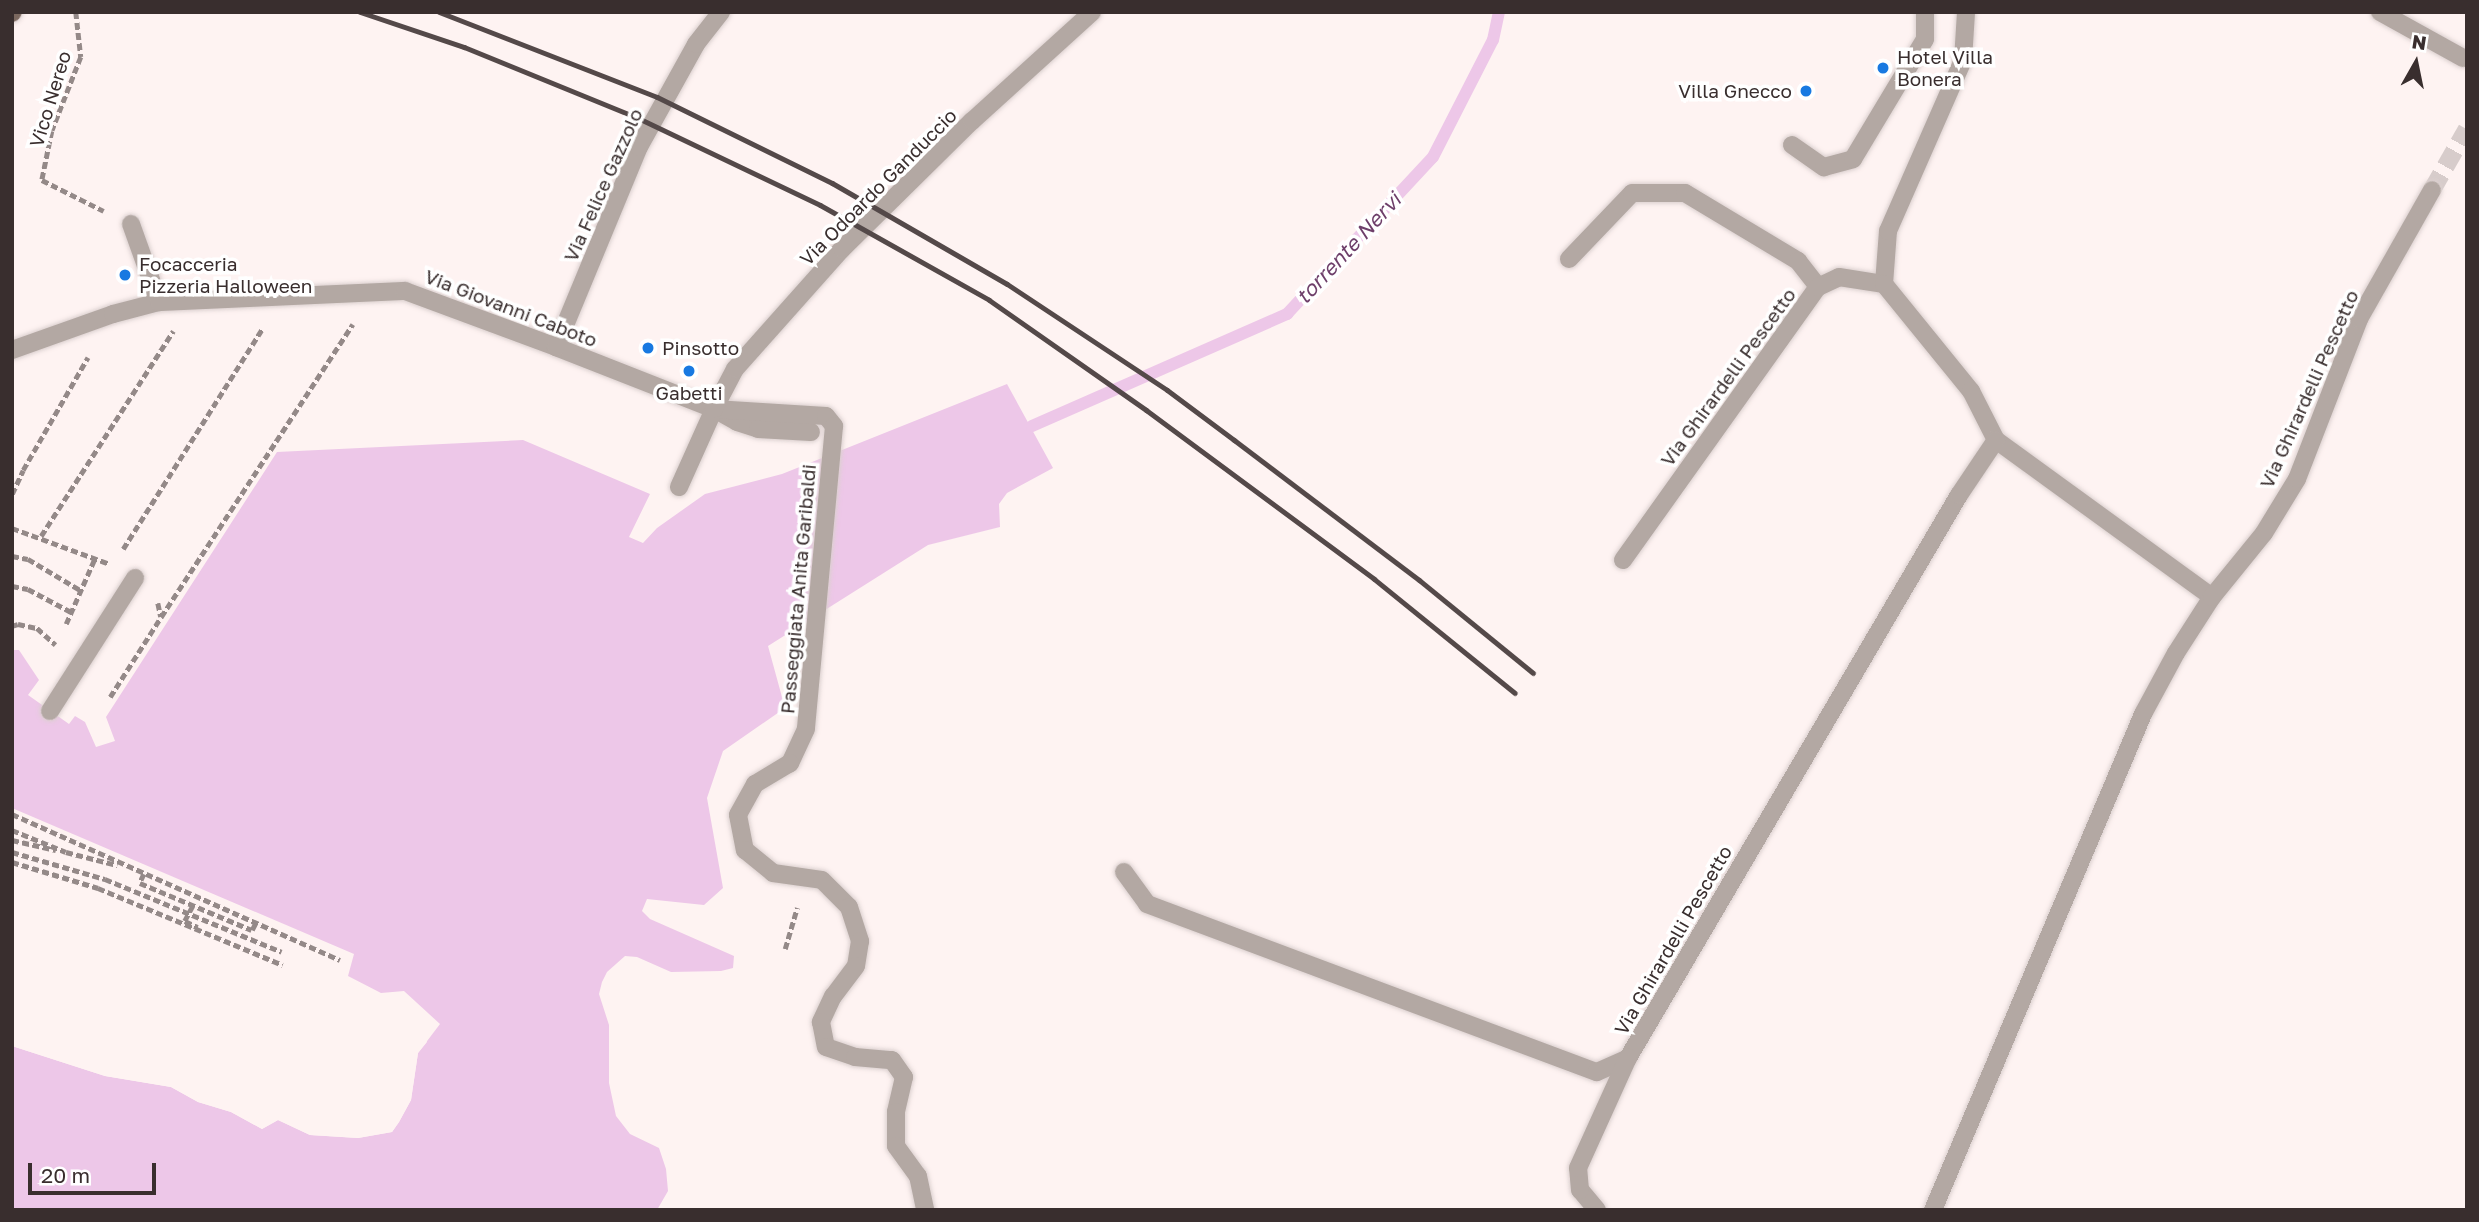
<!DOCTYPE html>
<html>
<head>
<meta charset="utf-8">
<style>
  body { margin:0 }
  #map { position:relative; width:2479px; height:1222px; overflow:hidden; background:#fef3f2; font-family:"Golos Text",sans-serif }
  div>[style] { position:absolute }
  .water>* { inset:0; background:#edc7e8 }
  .pier>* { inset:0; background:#fef3f2 }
  .stream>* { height:12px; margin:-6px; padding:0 6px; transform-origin:6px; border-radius:6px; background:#edc7e8 }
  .minor-tunnel>* { height:18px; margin-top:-9px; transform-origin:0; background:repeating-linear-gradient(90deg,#d7cccb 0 18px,transparent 0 27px) }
  .path>* { height:4.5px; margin-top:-2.25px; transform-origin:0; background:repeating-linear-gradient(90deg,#948988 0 7px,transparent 0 10.5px) }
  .roads { filter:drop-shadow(0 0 2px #dbd0cf) drop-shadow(0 0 2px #dbd0cf) }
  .service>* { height:18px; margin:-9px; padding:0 9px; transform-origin:9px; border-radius:9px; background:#b3a8a3 }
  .pedestrian>* { height:18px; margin:-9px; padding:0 9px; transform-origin:9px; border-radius:9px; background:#b3a8a3 }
  .minor>* { height:18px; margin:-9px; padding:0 9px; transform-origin:9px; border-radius:9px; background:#b3a8a3 }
  .primary>* { height:18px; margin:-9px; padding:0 9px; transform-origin:9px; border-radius:9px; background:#7b685f }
  .rail>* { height:5px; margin:-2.5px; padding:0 2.5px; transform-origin:2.5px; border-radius:2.5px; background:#544949 }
  .dots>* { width:19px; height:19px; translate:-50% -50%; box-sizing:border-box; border:4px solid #fff; border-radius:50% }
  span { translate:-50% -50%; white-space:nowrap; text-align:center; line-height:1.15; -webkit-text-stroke:7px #fff; paint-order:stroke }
  .poi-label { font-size:19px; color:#392e2e }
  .left { translate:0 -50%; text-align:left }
  .right { translate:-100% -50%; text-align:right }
  .street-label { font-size:19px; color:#392e2e }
  .water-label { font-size:21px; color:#6e3f6a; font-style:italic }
  .frame { position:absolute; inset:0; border:14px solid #392e2e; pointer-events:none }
  .north { position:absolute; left:2381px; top:28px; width:70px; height:70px; -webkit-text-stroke:5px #fff; paint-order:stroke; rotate:9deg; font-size:19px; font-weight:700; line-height:28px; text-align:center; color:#392e2e }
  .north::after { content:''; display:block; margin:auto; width:24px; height:32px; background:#392e2e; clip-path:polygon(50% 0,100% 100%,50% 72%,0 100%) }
  .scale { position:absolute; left:28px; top:1163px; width:128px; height:32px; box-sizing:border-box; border:4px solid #392e2e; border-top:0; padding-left:9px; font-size:21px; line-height:24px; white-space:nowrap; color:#392e2e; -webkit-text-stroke:5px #fff; paint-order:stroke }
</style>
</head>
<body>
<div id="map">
  <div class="water">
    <i style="clip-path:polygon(1007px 384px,1053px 468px,1007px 493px,999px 504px,1000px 527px,928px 545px,768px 646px,785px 708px,723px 751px,707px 798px,723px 888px,704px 905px,647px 899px,642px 911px,650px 919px,734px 956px,733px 968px,721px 971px,671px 972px,637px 957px,625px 956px,607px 972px,602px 982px,599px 994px,609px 1025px,609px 1083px,616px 1116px,630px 1134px,659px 1148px,666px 1169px,668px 1191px,657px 1210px,12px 1210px,12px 1046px,105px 1076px,171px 1087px,198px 1102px,231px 1112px,262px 1129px,278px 1120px,310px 1135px,358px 1138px,392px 1132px,399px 1122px,411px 1100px,418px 1053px,440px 1024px,404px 991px,381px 993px,348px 976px,354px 954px,12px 808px,12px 650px,19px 650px,39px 680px,28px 695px,69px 724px,75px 716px,85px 722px,96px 747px,115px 741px,106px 717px,277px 452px,523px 440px,650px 494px,629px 537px,643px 543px,657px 528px,705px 494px,782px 474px)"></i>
  </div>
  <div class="pier">
    <i style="clip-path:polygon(425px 1038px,427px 1042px,418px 1053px,411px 1100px,399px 1122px,392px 1132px,358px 1138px,310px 1135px,278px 1120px,262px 1129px,231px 1112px,198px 1102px,171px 1087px,105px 1076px,12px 1046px,13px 1042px,106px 1072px,172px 1084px,200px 1099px,232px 1109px,262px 1125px,278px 1117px,311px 1131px,358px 1134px,390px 1129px,396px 1120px,408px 1099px,415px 1051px)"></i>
  </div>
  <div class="stream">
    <i style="left:1032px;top:426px;width:279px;rotate:-23.7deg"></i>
    <i style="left:1287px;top:314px;width:214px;rotate:-47.1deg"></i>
    <i style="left:1433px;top:157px;width:131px;rotate:-62.9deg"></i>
    <i style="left:1493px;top:40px;width:29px;rotate:-78deg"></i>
  </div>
  <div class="minor-tunnel">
    <i style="left:2432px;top:190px;width:70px;rotate:-60.2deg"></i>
  </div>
  <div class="path">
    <i style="left:76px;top:12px;width:45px;rotate:83.7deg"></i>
    <i style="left:81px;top:57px;width:79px;rotate:111.4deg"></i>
    <i style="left:52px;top:131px;width:50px;rotate:101.5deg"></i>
    <i style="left:42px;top:180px;width:69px;rotate:26.6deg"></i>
    <i style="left:12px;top:494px;width:26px;rotate:-65deg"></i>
    <i style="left:23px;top:470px;width:130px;rotate:-60.1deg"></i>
    <i style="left:12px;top:528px;width:104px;rotate:20.2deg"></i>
    <i style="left:41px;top:536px;width:244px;rotate:-57.2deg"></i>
    <i style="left:123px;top:549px;width:260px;rotate:-57.7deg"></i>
    <i style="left:12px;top:556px;width:16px;rotate:11deg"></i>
    <i style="left:28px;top:559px;width:61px;rotate:30.8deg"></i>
    <i style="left:12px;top:586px;width:16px;rotate:11deg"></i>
    <i style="left:28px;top:589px;width:49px;rotate:28.1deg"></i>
    <i style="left:158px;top:603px;width:14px;rotate:78deg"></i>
    <i style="left:161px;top:617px;width:350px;rotate:-56.8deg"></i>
    <i style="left:66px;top:624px;width:72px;rotate:-66.3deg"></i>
    <i style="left:12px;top:626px;width:6px;rotate:-18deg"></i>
    <i style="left:18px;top:624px;width:19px;rotate:12deg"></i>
    <i style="left:37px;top:628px;width:25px;rotate:42deg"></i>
    <i style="left:110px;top:697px;width:95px;rotate:-57.5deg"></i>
    <i style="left:12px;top:814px;width:359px;rotate:24deg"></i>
    <i style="left:12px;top:830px;width:58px;rotate:22.2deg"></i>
    <i style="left:66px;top:852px;width:53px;rotate:14.3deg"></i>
    <i style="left:12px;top:840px;width:45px;rotate:12.8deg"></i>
    <i style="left:12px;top:852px;width:97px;rotate:16.2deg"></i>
    <i style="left:105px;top:879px;width:191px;rotate:22.4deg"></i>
    <i style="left:12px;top:862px;width:90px;rotate:16.8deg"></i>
    <i style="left:98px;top:888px;width:200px;rotate:22.6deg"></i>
    <i style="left:144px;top:874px;width:10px;rotate:114deg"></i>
    <i style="left:140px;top:883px;width:121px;rotate:22.8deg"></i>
    <i style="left:252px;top:930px;width:9px;rotate:-63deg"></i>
    <i style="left:193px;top:906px;width:17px;rotate:118deg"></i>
    <i style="left:185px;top:921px;width:14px;rotate:25deg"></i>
    <i style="left:198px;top:927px;width:4px;rotate:135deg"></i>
    <i style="left:785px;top:949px;width:43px;rotate:-73.7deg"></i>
  </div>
  <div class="roads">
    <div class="service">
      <i style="left:1792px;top:145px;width:39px;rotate:35deg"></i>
      <i style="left:1824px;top:167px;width:30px;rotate:-15deg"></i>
      <i style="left:1853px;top:159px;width:140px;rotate:-59deg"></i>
      <i style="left:1925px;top:39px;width:27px;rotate:-90deg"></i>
      <i style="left:50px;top:711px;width:158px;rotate:-57.4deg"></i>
    </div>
    <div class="pedestrian">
      <i style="left:2380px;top:12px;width:95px;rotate:29deg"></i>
      <i style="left:131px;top:224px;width:83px;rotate:70.3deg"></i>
      <i style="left:12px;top:350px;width:107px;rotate:-19.6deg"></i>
      <i style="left:113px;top:314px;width:48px;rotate:-14.6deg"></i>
      <i style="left:159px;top:302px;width:246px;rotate:-2.6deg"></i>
      <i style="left:405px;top:291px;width:161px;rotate:20.3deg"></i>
      <i style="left:556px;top:347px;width:170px;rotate:21.4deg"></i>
      <i style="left:714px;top:409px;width:26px;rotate:29deg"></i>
      <i style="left:737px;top:422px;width:22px;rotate:18deg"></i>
      <i style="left:758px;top:429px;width:53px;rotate:3.2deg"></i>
      <i style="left:714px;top:409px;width:112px;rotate:3.6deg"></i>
      <i style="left:826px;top:416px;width:13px;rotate:51deg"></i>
      <i style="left:834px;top:426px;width:304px;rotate:95.3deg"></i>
      <i style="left:806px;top:729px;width:38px;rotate:115deg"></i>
      <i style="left:790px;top:763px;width:41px;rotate:149deg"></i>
      <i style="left:755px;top:784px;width:35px;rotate:119deg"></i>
      <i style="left:738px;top:815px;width:36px;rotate:79deg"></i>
      <i style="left:745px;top:850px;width:36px;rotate:39deg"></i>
      <i style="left:773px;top:873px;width:49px;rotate:8.1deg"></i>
      <i style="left:822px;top:880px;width:38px;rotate:45deg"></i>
      <i style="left:849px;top:907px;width:36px;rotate:72deg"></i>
      <i style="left:860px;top:941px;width:25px;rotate:99deg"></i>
      <i style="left:856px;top:966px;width:38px;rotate:127deg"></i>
      <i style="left:833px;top:996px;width:29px;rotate:115deg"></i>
      <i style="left:821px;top:1022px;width:25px;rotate:79deg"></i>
      <i style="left:826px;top:1047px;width:31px;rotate:19deg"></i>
      <i style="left:855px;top:1057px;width:37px;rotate:5deg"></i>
      <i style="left:892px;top:1060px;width:21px;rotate:55deg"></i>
      <i style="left:904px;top:1077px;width:36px;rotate:103deg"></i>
      <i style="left:896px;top:1112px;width:34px;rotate:90deg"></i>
      <i style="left:896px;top:1146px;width:37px;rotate:54deg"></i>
      <i style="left:918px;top:1176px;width:35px;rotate:78deg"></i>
      <i style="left:679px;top:487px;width:85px;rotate:-65.8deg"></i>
      <i style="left:714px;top:409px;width:45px;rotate:-62.3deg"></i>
      <i style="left:735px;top:369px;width:161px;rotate:-48.3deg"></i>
      <i style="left:842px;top:249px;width:182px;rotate:-44.6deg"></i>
      <i style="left:972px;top:121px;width:162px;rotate:-42.2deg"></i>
    </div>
    <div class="minor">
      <i style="left:1569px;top:259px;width:91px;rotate:-46.3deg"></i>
      <i style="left:1632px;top:193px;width:53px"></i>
      <i style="left:1685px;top:193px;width:132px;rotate:31deg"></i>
      <i style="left:1798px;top:261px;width:33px;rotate:52deg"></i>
      <i style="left:1884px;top:284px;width:53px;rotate:-85.7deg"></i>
      <i style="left:1888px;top:231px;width:187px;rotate:-66.3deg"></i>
      <i style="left:1963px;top:60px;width:48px;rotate:-86.4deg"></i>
      <i style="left:556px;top:347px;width:217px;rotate:-67.5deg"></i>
      <i style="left:639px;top:147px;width:118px;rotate:-61deg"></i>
      <i style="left:696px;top:44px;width:41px;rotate:-52deg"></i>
      <i style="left:1623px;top:560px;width:335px;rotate:-54.5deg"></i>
      <i style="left:1818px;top:287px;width:23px;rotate:-25deg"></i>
      <i style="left:1839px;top:277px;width:46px;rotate:8.8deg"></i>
      <i style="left:1884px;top:284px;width:138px;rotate:50.9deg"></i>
      <i style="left:1971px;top:391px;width:55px;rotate:63deg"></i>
      <i style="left:1996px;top:440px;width:267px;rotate:36deg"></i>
      <i style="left:1124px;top:872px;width:39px;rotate:54deg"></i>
      <i style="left:1147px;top:904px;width:480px;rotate:20.5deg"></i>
      <i style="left:1597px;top:1072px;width:34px;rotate:-24deg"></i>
      <i style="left:1628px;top:1058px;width:653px;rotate:-59.55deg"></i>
      <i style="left:1959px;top:495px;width:66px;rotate:-56.1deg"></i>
      <i style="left:1597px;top:1210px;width:26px;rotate:-130deg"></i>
      <i style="left:1580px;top:1190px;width:22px;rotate:-95deg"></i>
      <i style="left:1578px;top:1168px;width:121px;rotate:-65.6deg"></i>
      <i style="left:1933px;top:1210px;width:539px;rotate:-67.05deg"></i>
      <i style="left:2143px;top:714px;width:69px;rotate:-61.6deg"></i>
      <i style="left:2176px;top:653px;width:67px;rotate:-57.3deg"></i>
      <i style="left:2212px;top:597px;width:82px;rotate:-50.9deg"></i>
      <i style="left:2264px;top:533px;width:63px;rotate:-58.6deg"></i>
      <i style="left:2297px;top:479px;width:172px;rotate:-68.8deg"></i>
      <i style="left:2359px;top:319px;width:148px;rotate:-60.5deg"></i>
    </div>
    <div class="primary">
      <i style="left:12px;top:13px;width:1px;rotate:-45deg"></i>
    </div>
  </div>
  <div class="rail">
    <i style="left:360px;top:12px;width:110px;rotate:18.6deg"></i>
    <i style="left:464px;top:47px;width:190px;rotate:22.2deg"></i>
    <i style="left:640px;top:119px;width:199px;rotate:25.5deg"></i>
    <i style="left:820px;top:205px;width:194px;rotate:29.3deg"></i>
    <i style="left:989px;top:300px;width:192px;rotate:35deg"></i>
    <i style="left:1146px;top:410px;width:284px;rotate:36.5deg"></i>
    <i style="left:1374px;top:579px;width:181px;rotate:39deg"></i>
    <i style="left:439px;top:12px;width:234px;rotate:21.3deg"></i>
    <i style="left:657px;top:97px;width:195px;rotate:26.2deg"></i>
    <i style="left:832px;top:183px;width:202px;rotate:30deg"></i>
    <i style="left:1007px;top:284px;width:192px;rotate:33.5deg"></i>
    <i style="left:1167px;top:390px;width:84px;rotate:36.7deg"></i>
    <i style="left:1234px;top:440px;width:232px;rotate:37.1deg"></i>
    <i style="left:1419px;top:580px;width:147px;rotate:39.2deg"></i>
  </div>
  <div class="dots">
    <i style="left:1883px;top:68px;background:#1879e1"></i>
    <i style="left:1806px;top:91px;background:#1879e1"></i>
    <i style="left:125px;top:275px;background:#1879e1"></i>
    <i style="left:648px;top:348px;background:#1879e1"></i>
    <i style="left:689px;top:371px;background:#1879e1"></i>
  </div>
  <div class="poi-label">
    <span class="left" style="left:1897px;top:68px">Hotel Villa<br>Bonera</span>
    <span class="right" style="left:1792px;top:91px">Villa Gnecco</span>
    <span class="left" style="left:139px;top:275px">Focacceria<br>Pizzeria Halloween</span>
    <span class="left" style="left:662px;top:348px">Pinsotto</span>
    <span style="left:689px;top:393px">Gabetti</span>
  </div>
  <div class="street-label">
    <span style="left:50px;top:99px;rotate:-73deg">Vico Nereo</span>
    <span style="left:603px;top:185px;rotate:-66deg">Via Felice Gazzolo</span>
    <span style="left:878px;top:187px;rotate:-45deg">Via Odoardo Ganduccio</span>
    <span style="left:511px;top:308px;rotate:21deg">Via Giovanni Caboto</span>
    <span style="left:1728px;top:377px;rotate:-54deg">Via Ghirardelli Pescetto</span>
    <span style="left:2309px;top:389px;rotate:-66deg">Via Ghirardelli Pescetto</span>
    <span style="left:798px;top:589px;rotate:-85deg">Passeggiata Anita Garibaldi</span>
    <span style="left:1673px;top:940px;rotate:-60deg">Via Ghirardelli Pescetto</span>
  </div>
  <div class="water-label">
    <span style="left:1348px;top:248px;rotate:-47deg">torrente Nervi</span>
  </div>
  <div class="frame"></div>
  <div class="north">N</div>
  <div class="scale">20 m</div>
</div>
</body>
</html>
